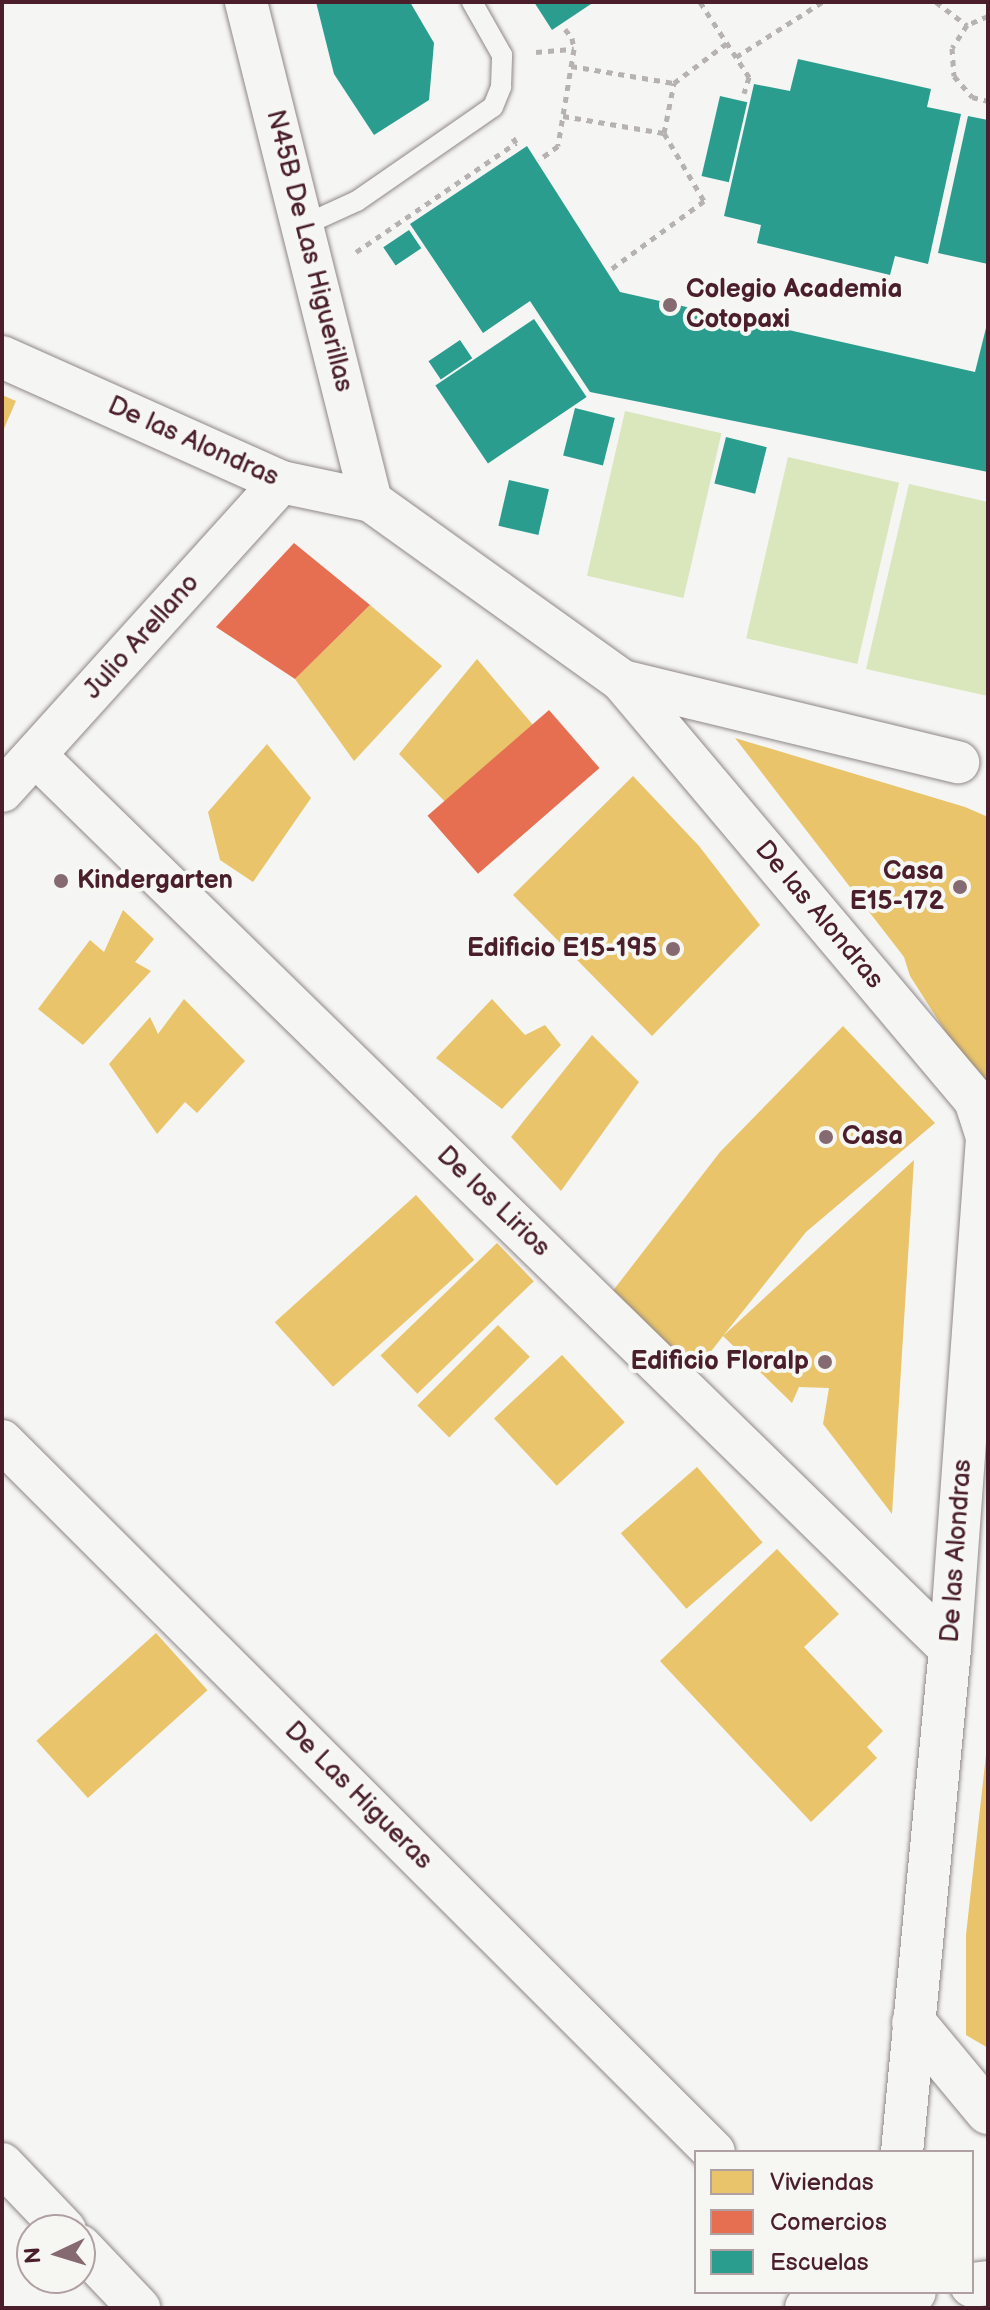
<!DOCTYPE html>
<html>
<head>
<meta charset="utf-8">
<style>
  body { margin:0 }
  #map { position:relative; width:990px; height:2310px; overflow:hidden; background:#f5f5f3; font-family:"Balsamiq Sans",sans-serif }
  div>[style] { position:absolute }
  .green>* { inset:0; background:#dae6bc; transform-origin:0 0 }
  .homes>* { inset:0; background:#e9c46a; transform-origin:0 0 }
  .shops>* { inset:0; background:#e76f51; transform-origin:0 0 }
  .schools>* { inset:0; background:#2a9d8f; transform-origin:0 0 }
  .path>* { height:5px; margin-top:-2.5px; transform-origin:0; background:repeating-linear-gradient(90deg,#b6b2b2 0 6px,transparent 0 12px) }
  .roads { filter:drop-shadow(0 0 2px #8f8788) drop-shadow(0 0 2px #8f8788) }
  .lane>* { height:20px; margin:-10px; padding:0 10px; transform-origin:10px; border-radius:10px; background:#f5f5f3 }
  .street>* { height:42px; margin:-21px; padding:0 21px; transform-origin:21px; border-radius:21px; background:#f5f5f3 }
  .secondary>* { height:44px; margin:-22px; padding:0 22px; transform-origin:22px; border-radius:22px; background:#f5f5f3 }
  .dots>* { width:22px; height:22px; translate:-50% -50%; box-sizing:border-box; border:4px solid #f6f6f2; border-radius:50% }
  span { translate:-50% -50%; white-space:nowrap; text-align:center; line-height:1.15; -webkit-text-stroke:8px #f6f6f2; paint-order:stroke }
  .street-label { font-size:26px; color:#4a1f2b }
  .poi-label { font-size:26px; color:#4a1f2b; font-weight:700 }
  .left { translate:0 -50%; text-align:left }
  .right { translate:-100% -50%; text-align:right }
  .frame { position:absolute; inset:0; border:4px solid #4a1f2b; pointer-events:none }
  .legend { position:absolute; left:694px; top:2150px; width:280px; height:144px; box-sizing:border-box; background:#f6f6f2; border:2px solid #b1a0a2; margin:0; padding:10px 14px; list-style:none; font-size:24px; color:#4a1f2b }
  .legend li { display:flex; align-items:center; gap:16px; height:40px }
  .legend b { width:40px; border:2px solid #b1a0a2 }
  .north { position:absolute; left:16px; top:2214px; width:80px; height:80px; box-sizing:border-box; background:#f6f6f2; border:2px solid #b1a0a2; border-radius:50%; rotate:266deg; font-size:22px; font-weight:700; line-height:32px; text-align:center; color:#4a1f2b }
  .north::after { content:''; display:block; margin:auto; width:28px; height:36px; background:#866a71; clip-path:polygon(50% 0,100% 100%,50% 72%,0 100%) }
</style>
</head>
<body>
<div id="map">
  <div class="green">
    <i style="left:625px;top:411px;width:99px;height:169px;rotate:13deg"></i>
    <i style="left:788px;top:457px;width:114px;height:186px;rotate:13deg"></i>
    <i style="clip-path:polygon(909px 484px,988px 502px,988px 696px,866px 669px)"></i>
  </div>
  <div class="homes">
    <i style="clip-path:polygon(2px 395px,16px 401px,2px 433px)"></i>
    <i style="clip-path:polygon(370px 605px,442px 666px,354px 761px,295px 679px)"></i>
    <i style="clip-path:polygon(477px 659px,533px 725px,452px 809px,399px 754px)"></i>
    <i style="clip-path:polygon(735px 738px,965px 807px,988px 817px,988px 1086px,963px 1059px,910px 976px,904px 957px)"></i>
    <i style="clip-path:polygon(267px 744px,311px 798px,253px 882px,220px 860px,208px 812px)"></i>
    <i style="clip-path:polygon(633px 776px,699px 846px,760px 925px,652px 1036px,513px 895px)"></i>
    <i style="clip-path:polygon(123px 910px,154px 939px,135px 962px,151px 971px,83px 1045px,38px 1009px,90px 940px,104px 952px)"></i>
    <i style="clip-path:polygon(184px 999px,245px 1061px,197px 1113px,185px 1102px,157px 1134px,109px 1064px,150px 1017px,158px 1034px)"></i>
    <i style="clip-path:polygon(492px 999px,525px 1035px,545px 1025px,561px 1045px,502px 1109px,436px 1058px)"></i>
    <i style="clip-path:polygon(843px 1026px,935px 1123px,806px 1232px,723px 1336px,914px 1160px,892px 1514px,823px 1424px,829px 1388px,799px 1387px,792px 1403px,723px 1336px,695px 1372px,612px 1292px,720px 1152px)"></i>
    <i style="clip-path:polygon(592px 1035px,639px 1082px,561px 1191px,511px 1137px)"></i>
    <i style="left:416px;top:1195px;width:87px;height:190px;rotate:48deg"></i>
    <i style="left:497px;top:1243px;width:53px;height:162px;rotate:46deg"></i>
    <i style="left:498px;top:1325px;width:45px;height:114px;rotate:45deg"></i>
    <i style="left:562px;top:1355px;width:92px;height:93px;rotate:47deg"></i>
    <i style="left:697px;top:1467px;width:100px;height:101px;rotate:49deg"></i>
    <i style="clip-path:polygon(777px 1549px,839px 1614px,804px 1647px,883px 1731px,867px 1747px,877px 1758px,811px 1822px,660px 1661px)"></i>
    <i style="left:156px;top:1633px;width:77px;height:161px;rotate:48deg"></i>
    <i style="clip-path:polygon(986px 1755px,988px 1755px,988px 2048px,966px 2035px,966px 1935px)"></i>
  </div>
  <div class="shops">
    <i style="clip-path:polygon(294px 543px,370px 605px,295px 679px,216px 627px)"></i>
    <i style="left:549px;top:710px;width:77px;height:161px;rotate:49deg"></i>
  </div>
  <div class="schools">
    <i style="clip-path:polygon(316px 2px,410px 2px,434px 43px,429px 100px,374px 135px,334px 74px)"></i>
    <i style="clip-path:polygon(534px 2px,594px 2px,552px 30px)"></i>
    <i style="clip-path:polygon(798px 59px,931px 89px,927px 107px,961px 114px,928px 264px,895px 256px,890px 275px,757px 243px,761px 225px,724px 216px,754px 84px,790px 91px)"></i>
    <i style="left:720px;top:96px;width:28px;height:82px;rotate:13deg"></i>
    <i style="clip-path:polygon(968px 116px,988px 120px,988px 264px,938px 253px)"></i>
    <i style="clip-path:polygon(527px 146px,620px 292px,975px 372px,988px 320px,988px 472px,590px 392px,530px 301px,483px 333px,410px 224px)"></i>
    <i style="left:409px;top:230px;width:22px;height:31px;rotate:56deg"></i>
    <i style="left:534px;top:319px;width:94px;height:119px;rotate:56deg"></i>
    <i style="left:460px;top:340px;width:22px;height:38px;rotate:56deg"></i>
    <i style="left:575px;top:408px;width:41px;height:49px;rotate:14deg"></i>
    <i style="left:726px;top:437px;width:42px;height:48px;rotate:14deg"></i>
    <i style="left:509px;top:480px;width:41px;height:47px;rotate:13deg"></i>
  </div>
  <div class="path">
    <i style="left:700px;top:2px;width:90px;rotate:56.8deg"></i>
    <i style="left:749px;top:77px;width:17px;rotate:107deg"></i>
    <i style="left:936px;top:2px;width:39px;rotate:37deg"></i>
    <i style="left:988px;top:16px;width:23px;rotate:157deg"></i>
    <i style="left:967px;top:25px;width:27px;rotate:123deg"></i>
    <i style="left:952px;top:48px;width:28px;rotate:86deg"></i>
    <i style="left:954px;top:76px;width:28px;rotate:49deg"></i>
    <i style="left:972px;top:97px;width:16px;rotate:14deg"></i>
    <i style="left:565px;top:29px;width:11px;rotate:52deg"></i>
    <i style="left:572px;top:38px;width:11px;rotate:80deg"></i>
    <i style="left:536px;top:52px;width:38px;rotate:-5deg"></i>
    <i style="left:574px;top:49px;width:98px;rotate:99.4deg"></i>
    <i style="left:558px;top:146px;width:24px;rotate:144deg"></i>
    <i style="left:736px;top:57px;width:102px;rotate:-32.6deg"></i>
    <i style="left:571px;top:66px;width:104px;rotate:9.4deg"></i>
    <i style="left:563px;top:116px;width:102px;rotate:9.6deg"></i>
    <i style="left:664px;top:133px;width:79px;rotate:59.5deg"></i>
    <i style="left:704px;top:201px;width:115px;rotate:143.8deg"></i>
    <i style="left:664px;top:133px;width:51px;rotate:-78.7deg"></i>
    <i style="left:674px;top:83px;width:66px;rotate:-37deg"></i>
    <i style="left:356px;top:252px;width:194px;rotate:-34.3deg"></i>
    <i style="left:516px;top:143px;width:8px;rotate:-120deg"></i>
  </div>
  <div class="roads">
    <div class="lane">
      <i style="left:302px;top:226px;width:60px;rotate:-24.4deg"></i>
      <i style="left:357px;top:201px;width:165px;rotate:-34.7deg"></i>
      <i style="left:493px;top:107px;width:22px;rotate:-68deg"></i>
      <i style="left:501px;top:87px;width:32px;rotate:-88deg"></i>
      <i style="left:502px;top:55px;width:61px;rotate:-119.5deg"></i>
    </div>
    <div class="street">
      <i style="left:246px;top:2px;width:514px;rotate:75.94deg"></i>
      <i style="left:2px;top:357px;width:306px;rotate:24.1deg"></i>
      <i style="left:281px;top:482px;width:92px;rotate:11.9deg"></i>
      <i style="left:371px;top:501px;width:309px;rotate:35.6deg"></i>
      <i style="left:622px;top:681px;width:548px;rotate:49.89deg"></i>
      <i style="left:975px;top:1100px;width:40px;rotate:72deg"></i>
      <i style="left:987px;top:1138px;width:512px;rotate:94.14deg"></i>
      <i style="left:950px;top:1649px;width:505px;rotate:95.45deg"></i>
      <i style="left:622px;top:681px;width:346px;rotate:13.6deg"></i>
      <i style="left:36px;top:756px;width:1278px;rotate:44.33deg"></i>
      <i style="left:2px;top:791px;width:416px;rotate:-47.9deg"></i>
      <i style="left:2px;top:1441px;width:1006px;rotate:44.96deg"></i>
      <i style="left:2px;top:2164px;width:91px;rotate:46.3deg"></i>
      <i style="left:80px;top:2246px;width:86px;rotate:46.4deg"></i>
    </div>
    <div class="secondary">
      <i style="left:914px;top:2023px;width:116px;rotate:50.3deg"></i>
      <i style="left:972px;top:2285px;width:16px;rotate:-7deg"></i>
      <i style="left:807px;top:2308px;width:108px;rotate:-8.5deg"></i>
    </div>
  </div>
  <div class="dots">
    <i style="left:670px;top:305px;background:#866a71"></i>
    <i style="left:61px;top:881px;background:#866a71"></i>
    <i style="left:960px;top:887px;background:#866a71"></i>
    <i style="left:673px;top:949px;background:#866a71"></i>
    <i style="left:826px;top:1137px;background:#866a71"></i>
    <i style="left:825px;top:1362px;background:#866a71"></i>
  </div>
  <div class="street-label">
    <span style="left:309px;top:251px;rotate:76deg">N45B De Las Higuerillas</span>
    <span style="left:193px;top:442px;rotate:24deg">De las Alondras</span>
    <span style="left:142px;top:637px;rotate:-48deg">Julio Arellano</span>
    <span style="left:819px;top:915px;rotate:50deg">De las Alondras</span>
    <span style="left:493px;top:1202px;rotate:44deg">De los Lirios</span>
    <span style="left:957px;top:1551px;rotate:-86deg">De las Alondras</span>
    <span style="left:358px;top:1796px;rotate:45deg">De Las Higueras</span>
  </div>
  <div class="poi-label">
    <span class="left" style="left:686px;top:305px">Colegio Academia<br>Cotopaxi</span>
    <span class="right" style="left:944px;top:887px">Casa<br>E15-172</span>
    <span class="left" style="left:77px;top:881px">Kindergarten</span>
    <span class="right" style="left:657px;top:949px">Edificio E15-195</span>
    <span class="left" style="left:842px;top:1137px">Casa</span>
    <span class="right" style="left:809px;top:1362px">Edificio Floralp</span>
  </div>
  <div class="frame"></div>
  <ul class="legend">
  <li><b style="height:22px;background:#e9c46a"></b>Viviendas</li>
  <li><b style="height:22px;background:#e76f51"></b>Comercios</li>
  <li><b style="height:22px;background:#2a9d8f"></b>Escuelas</li>
  </ul>
  <div class="north">N</div>
</div>
</body>
</html>
